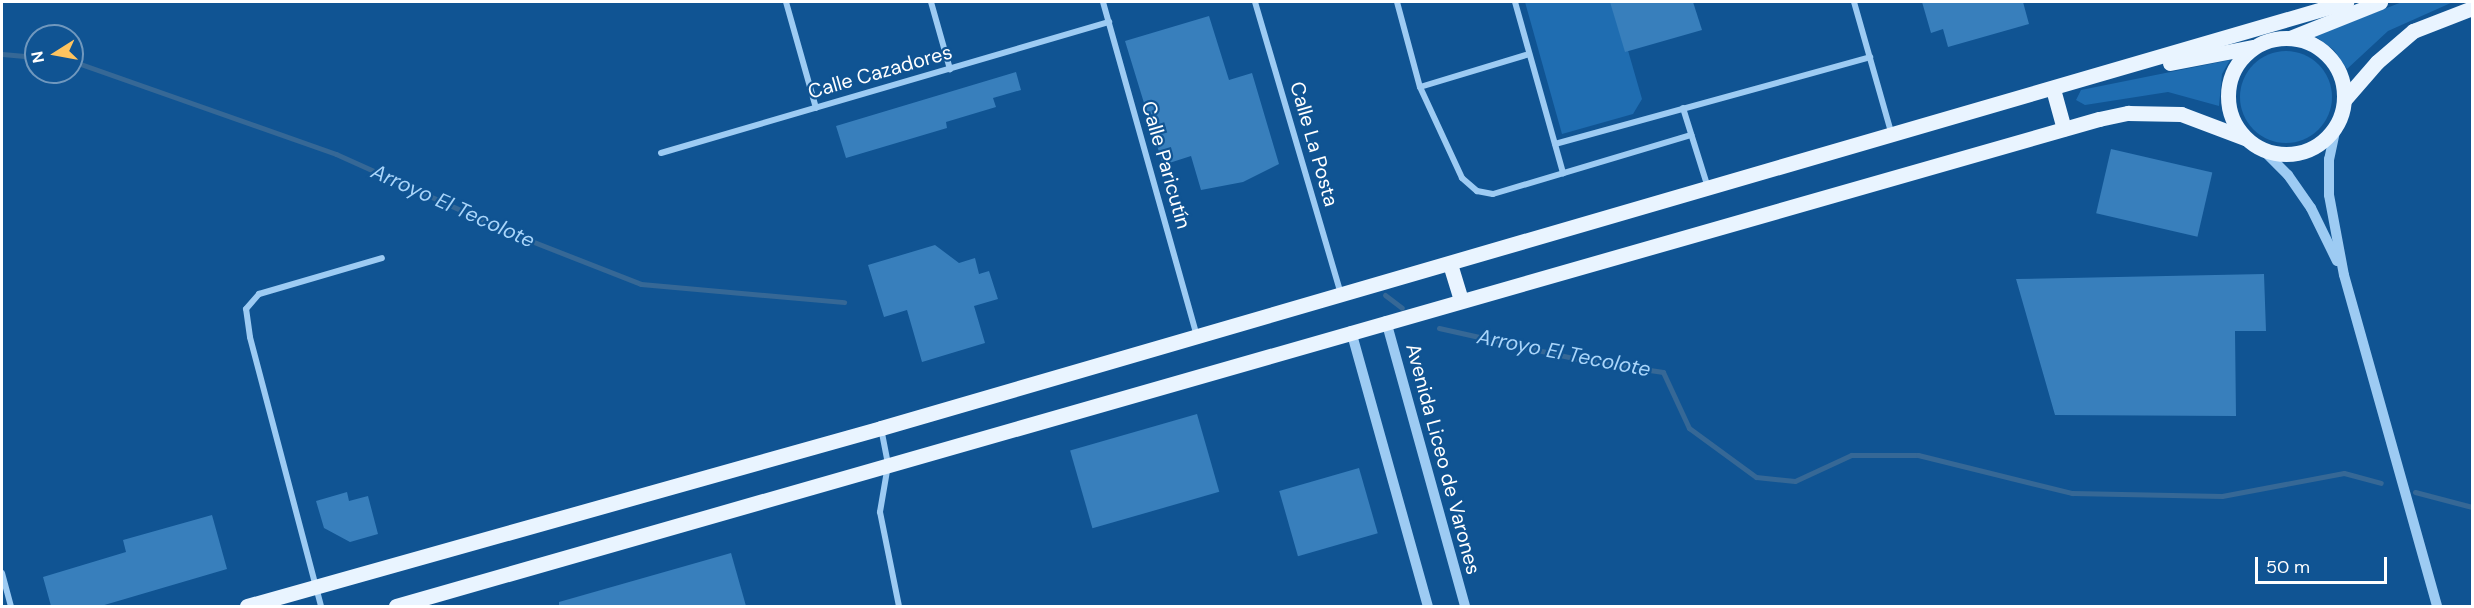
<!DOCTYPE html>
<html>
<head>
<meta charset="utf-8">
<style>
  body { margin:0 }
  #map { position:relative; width:2474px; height:608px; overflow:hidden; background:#105493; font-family:"DM Sans",sans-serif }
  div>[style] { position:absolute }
  .green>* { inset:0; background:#1f6db1 }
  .round { border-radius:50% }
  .stream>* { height:5px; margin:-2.5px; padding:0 2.5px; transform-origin:2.5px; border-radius:2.5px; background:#366896 }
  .building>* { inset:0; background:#387fbc; transform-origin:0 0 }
  .minor>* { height:6px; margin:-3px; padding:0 3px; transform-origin:3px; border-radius:3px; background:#9dcbf3 }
  .tertiary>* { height:10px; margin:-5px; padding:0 5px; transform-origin:5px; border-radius:5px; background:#9dcbf3 }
  .primary>* { height:15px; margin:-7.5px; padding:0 7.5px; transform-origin:7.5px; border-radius:7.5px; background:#e9f4ff }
  .primary>.ring { margin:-7.5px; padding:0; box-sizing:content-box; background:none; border:15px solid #e9f4ff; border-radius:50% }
  span { translate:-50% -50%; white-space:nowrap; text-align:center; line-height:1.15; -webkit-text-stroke:4.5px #105493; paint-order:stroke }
  .street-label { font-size:20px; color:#fff }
  .water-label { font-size:21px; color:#a9d5fa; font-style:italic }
  .frame { position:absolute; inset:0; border:3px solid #fff; pointer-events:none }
  .north { position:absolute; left:24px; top:24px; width:60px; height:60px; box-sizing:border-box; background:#105493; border:2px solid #7098be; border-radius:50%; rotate:259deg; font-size:16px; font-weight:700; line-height:24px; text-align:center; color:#fff }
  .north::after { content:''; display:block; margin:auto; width:21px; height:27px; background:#ffc45f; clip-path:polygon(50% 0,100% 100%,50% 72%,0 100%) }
  .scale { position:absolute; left:2255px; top:557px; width:132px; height:27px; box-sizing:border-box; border:3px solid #fff; border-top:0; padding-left:8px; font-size:18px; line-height:21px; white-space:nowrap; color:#fff; -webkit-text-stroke:4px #105493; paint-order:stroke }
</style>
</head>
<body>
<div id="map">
  <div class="green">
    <i style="clip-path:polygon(1525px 2px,1614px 2px,1642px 99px,1633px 114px,1562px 134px)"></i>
    <i style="clip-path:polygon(2402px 2px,2453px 2px,2388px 31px,2347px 69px,2334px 50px,2315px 36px)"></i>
    <i class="round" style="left:2240px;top:51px;width:92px;height:92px"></i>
    <i style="clip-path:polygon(2230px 60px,2222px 74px,2219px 106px,2168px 92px,2085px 105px,2076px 100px,2081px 90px)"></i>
  </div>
  <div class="stream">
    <i style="left:2px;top:54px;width:34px;rotate:5deg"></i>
    <i style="left:72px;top:61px;width:280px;rotate:19.4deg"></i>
    <i style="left:336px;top:154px;width:197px;rotate:24.2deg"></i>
    <i style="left:516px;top:235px;width:134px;rotate:21.4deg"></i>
    <i style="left:641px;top:284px;width:204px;rotate:5.1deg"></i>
    <i style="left:1385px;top:295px;width:21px;rotate:37deg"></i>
    <i style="left:1439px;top:328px;width:147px;rotate:12.6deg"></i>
    <i style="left:1582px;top:360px;width:82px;rotate:8.4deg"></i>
    <i style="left:1663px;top:372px;width:62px;rotate:65.1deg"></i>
    <i style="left:1689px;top:428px;width:83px;rotate:36.2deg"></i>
    <i style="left:1756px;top:477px;width:39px;rotate:6deg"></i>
    <i style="left:1795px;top:481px;width:62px;rotate:-24.9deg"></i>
    <i style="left:1851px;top:455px;width:67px"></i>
    <i style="left:1918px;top:455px;width:159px;rotate:13.9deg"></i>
    <i style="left:2072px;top:493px;width:150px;rotate:1.1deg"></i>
    <i style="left:2222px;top:496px;width:124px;rotate:-10.7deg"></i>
    <i style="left:2344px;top:473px;width:38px;rotate:15deg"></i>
    <i style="left:2415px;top:492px;width:59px;rotate:14.7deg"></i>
  </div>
  <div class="building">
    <i style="clip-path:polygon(1610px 2px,1693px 2px,1702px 30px,1625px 52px)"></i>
    <i style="clip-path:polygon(1922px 2px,2023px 2px,2029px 24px,1948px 47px,1943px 29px,1931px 33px)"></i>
    <i style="clip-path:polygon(1209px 16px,1229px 80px,1252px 73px,1279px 164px,1243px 182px,1201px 190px,1191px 156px,1163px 165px,1125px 41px)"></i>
    <i style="clip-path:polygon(1016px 72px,1021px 90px,993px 98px,996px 107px,946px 122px,947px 128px,846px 158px,836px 126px)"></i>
    <i style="left:2111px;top:149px;width:104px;height:66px;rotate:13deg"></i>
    <i style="clip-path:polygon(935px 245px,959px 263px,975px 258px,979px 274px,989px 271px,998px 299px,974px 306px,985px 343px,922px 362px,907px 310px,884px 317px,868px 265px)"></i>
    <i style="clip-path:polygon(2264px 274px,2266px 331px,2235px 331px,2236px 416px,2055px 415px,2016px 279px)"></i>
    <i style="left:1197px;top:414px;width:81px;height:132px;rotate:74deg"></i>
    <i style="left:1359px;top:468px;width:68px;height:83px;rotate:74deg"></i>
    <i style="clip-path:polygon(347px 492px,349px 501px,368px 496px,378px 534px,350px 542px,324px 528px,316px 501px)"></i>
    <i style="clip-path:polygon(212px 515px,227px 569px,101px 606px,51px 606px,43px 577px,126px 552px,123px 540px)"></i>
    <i style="clip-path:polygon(731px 553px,746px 606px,559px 606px,559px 602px)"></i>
  </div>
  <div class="minor">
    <i style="left:786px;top:2px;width:110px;rotate:74.2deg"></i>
    <i style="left:931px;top:2px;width:70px;rotate:74.2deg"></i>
    <i style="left:1103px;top:2px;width:347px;rotate:74.3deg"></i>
    <i style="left:1255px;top:2px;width:304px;rotate:73.6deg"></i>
    <i style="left:1397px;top:2px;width:88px;rotate:74.9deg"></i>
    <i style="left:1420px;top:87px;width:100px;rotate:65.2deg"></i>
    <i style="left:1462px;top:178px;width:20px;rotate:41deg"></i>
    <i style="left:1477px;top:191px;width:16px;rotate:11deg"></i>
    <i style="left:1493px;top:194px;width:207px;rotate:-16.6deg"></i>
    <i style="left:1515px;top:2px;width:178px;rotate:74.3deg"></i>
    <i style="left:1854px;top:2px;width:138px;rotate:74.1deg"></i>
    <i style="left:1420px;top:87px;width:114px;rotate:-16.8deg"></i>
    <i style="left:1683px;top:108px;width:84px;rotate:72.6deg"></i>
    <i style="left:1555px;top:144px;width:327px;rotate:-15.4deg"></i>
    <i style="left:661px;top:153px;width:467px;rotate:-16.3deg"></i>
    <i style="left:881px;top:428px;width:38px;rotate:79deg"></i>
    <i style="left:888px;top:465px;width:48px;rotate:99.7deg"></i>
    <i style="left:880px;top:512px;width:96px;rotate:78.6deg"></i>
    <i style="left:2px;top:573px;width:34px;rotate:75deg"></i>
    <i style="left:321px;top:606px;width:278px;rotate:-104.8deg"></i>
    <i style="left:250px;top:337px;width:28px;rotate:-98deg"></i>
    <i style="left:246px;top:309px;width:20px;rotate:-49deg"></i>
    <i style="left:259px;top:294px;width:128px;rotate:-16.3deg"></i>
  </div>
  <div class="tertiary">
    <i style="left:2336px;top:127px;width:33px;rotate:102deg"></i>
    <i style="left:2329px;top:159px;width:36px;rotate:90deg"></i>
    <i style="left:2329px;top:195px;width:81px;rotate:79.4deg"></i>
    <i style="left:2344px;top:275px;width:344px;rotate:74.3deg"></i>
    <i style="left:2262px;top:149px;width:37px;rotate:45deg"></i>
    <i style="left:2288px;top:175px;width:40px;rotate:55.1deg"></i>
    <i style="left:2311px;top:208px;width:59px;rotate:63.9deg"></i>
    <i style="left:1386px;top:321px;width:296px;rotate:74.5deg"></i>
    <i style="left:1351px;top:331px;width:286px;rotate:74.4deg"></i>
  </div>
  <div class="primary">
    <i style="left:2290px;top:38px;width:97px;rotate:-21.8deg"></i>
    <i class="ring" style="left:2228px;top:38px;width:101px;height:101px"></i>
    <i style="left:2170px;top:63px;width:85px;rotate:-10.9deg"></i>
    <i style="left:2053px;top:89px;width:41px;rotate:74.6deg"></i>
    <i style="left:2344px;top:100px;width:50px;rotate:-49deg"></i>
    <i style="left:2377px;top:62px;width:48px;rotate:-40.7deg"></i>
    <i style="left:2413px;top:31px;width:63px;rotate:-21.3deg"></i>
    <i style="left:1450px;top:264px;width:38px;rotate:73deg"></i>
    <i style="left:247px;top:606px;width:659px;rotate:-15.68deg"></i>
    <i style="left:881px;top:428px;width:1526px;rotate:-16.21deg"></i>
    <i style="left:396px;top:606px;width:1771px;rotate:-15.96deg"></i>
    <i style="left:2099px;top:119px;width:30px;rotate:-12deg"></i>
    <i style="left:2128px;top:113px;width:53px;rotate:1.1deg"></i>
    <i style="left:2181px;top:114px;width:68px;rotate:20.6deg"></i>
  </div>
  <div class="street-label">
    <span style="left:880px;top:72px;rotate:-16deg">Calle Cazadores</span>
    <span style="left:1314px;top:144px;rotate:74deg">Calle La Posta</span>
    <span style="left:1166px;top:165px;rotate:74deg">Calle Paricutín</span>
    <span style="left:1443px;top:459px;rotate:75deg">Avenida Liceo de Varones</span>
  </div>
  <div class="water-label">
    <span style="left:453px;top:206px;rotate:24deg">Arroyo El Tecolote</span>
    <span style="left:1564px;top:353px;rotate:11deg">Arroyo El Tecolote</span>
  </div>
  <div class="frame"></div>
  <div class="north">N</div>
  <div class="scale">50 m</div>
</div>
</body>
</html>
